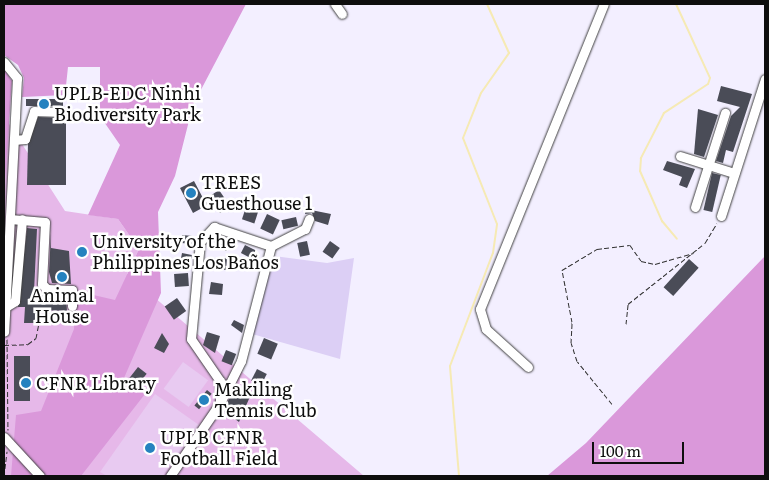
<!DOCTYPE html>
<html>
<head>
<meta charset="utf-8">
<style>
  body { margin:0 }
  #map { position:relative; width:769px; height:480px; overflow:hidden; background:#f3efff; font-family:Literata,serif }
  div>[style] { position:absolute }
  .farmland>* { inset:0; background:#dccff5 }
  .green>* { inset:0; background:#e6b8e9 }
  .forest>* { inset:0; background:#da98da }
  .pitch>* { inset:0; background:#e8caf1; transform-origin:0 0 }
  .stream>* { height:2px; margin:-1px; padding:0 1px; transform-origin:1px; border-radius:1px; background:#f6eab4 }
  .building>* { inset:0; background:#4a4c57; transform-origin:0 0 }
  .path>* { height:1px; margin-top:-0.5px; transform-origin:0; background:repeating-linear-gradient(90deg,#303030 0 5px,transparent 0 7.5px) }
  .roads { filter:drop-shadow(0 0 1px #414141) drop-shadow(0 0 1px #414141) }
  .minor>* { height:9px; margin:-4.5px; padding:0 4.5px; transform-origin:4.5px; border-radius:4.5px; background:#fff }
  .dots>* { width:14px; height:14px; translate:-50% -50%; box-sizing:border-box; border:2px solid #fff; border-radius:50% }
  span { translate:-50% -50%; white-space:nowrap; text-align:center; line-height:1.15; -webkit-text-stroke:5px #fff; paint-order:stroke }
  .poi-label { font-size:18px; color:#0e0e0e }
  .left { translate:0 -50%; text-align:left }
  .frame { position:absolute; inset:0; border:5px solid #0e0e0e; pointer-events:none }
  .scale { position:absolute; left:592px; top:442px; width:92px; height:22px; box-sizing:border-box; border:2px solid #0e0e0e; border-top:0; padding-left:6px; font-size:15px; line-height:18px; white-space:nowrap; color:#0e0e0e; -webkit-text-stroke:4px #fff; paint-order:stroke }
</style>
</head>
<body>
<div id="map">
  <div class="farmland">
    <i style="clip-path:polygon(274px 256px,327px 263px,354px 258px,340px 359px,252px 334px)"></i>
  </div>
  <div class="green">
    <i style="clip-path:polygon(4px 116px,65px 211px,118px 219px,139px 249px,127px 274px,364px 476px,4px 476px)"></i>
  </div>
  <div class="forest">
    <i style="clip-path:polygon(4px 4px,246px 4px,193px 105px,175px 176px,158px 212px,161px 293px,124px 378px,145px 394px,81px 476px,11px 476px,16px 415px,41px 411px,74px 329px,76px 291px,115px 300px,139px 249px,118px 219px,88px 215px,120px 145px,100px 116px,100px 67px,68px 67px,65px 95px,22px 97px,24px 78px,18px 65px,4px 55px)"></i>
    <i style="clip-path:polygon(4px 68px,12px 81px,4px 195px)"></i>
    <i style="clip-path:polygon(765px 256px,765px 476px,547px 476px,586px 443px)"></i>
  </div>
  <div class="pitch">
    <i style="left:183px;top:362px;width:31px;height:33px;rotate:36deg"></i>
    <i style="clip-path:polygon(155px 394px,199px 425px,163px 476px,107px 476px,100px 472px)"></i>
  </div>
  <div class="stream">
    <i style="left:676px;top:4px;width:81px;rotate:65.3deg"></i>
    <i style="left:710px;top:78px;width:6px;rotate:108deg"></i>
    <i style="left:708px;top:84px;width:53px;rotate:146.6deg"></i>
    <i style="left:664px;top:113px;width:51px;rotate:117.1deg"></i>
    <i style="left:641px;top:158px;width:13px;rotate:94deg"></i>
    <i style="left:640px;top:171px;width:55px;rotate:66.3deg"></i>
    <i style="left:662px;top:221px;width:23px;rotate:50deg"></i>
    <i style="left:459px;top:476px;width:110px;rotate:-94.7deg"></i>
    <i style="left:450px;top:366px;width:121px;rotate:-69.2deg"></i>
    <i style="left:493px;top:253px;width:29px;rotate:-82deg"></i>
    <i style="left:497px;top:224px;width:92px;rotate:-111.6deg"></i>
    <i style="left:463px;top:138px;width:48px;rotate:-68.2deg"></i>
    <i style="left:481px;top:93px;width:49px;rotate:-55deg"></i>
    <i style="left:509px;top:53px;width:54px;rotate:-114.2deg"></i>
  </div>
  <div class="building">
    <i style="clip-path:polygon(721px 86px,752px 94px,733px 152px,726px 150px,723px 163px,716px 161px,731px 116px,740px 107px,717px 101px)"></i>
    <i style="left:63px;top:99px;width:7px;height:37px;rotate:90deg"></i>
    <i style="clip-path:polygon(698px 109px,718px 115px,704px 157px,694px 154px)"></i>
    <i style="clip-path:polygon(38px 117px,66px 118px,66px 185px,27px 185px,28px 144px)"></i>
    <i style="clip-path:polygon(667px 161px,695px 169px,687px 188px,679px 185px,682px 177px,663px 170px)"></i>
    <i style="left:712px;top:173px;width:9px;height:38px;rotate:13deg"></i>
    <i style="clip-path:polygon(194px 181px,204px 200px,219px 190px,230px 206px,220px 213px,213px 202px,193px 213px,180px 188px)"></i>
    <i style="left:246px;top:207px;width:13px;height:13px;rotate:18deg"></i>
    <i style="clip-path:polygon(306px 209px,331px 214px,328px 225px,315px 221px,312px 213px,305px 214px)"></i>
    <i style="left:267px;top:214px;width:14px;height:16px;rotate:25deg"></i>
    <i style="left:296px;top:217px;width:9px;height:15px;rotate:77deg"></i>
    <i style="clip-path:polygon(27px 228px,37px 229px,34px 292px,66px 296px,67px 311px,36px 310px,35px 323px,24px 323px,25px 307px,18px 307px)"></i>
    <i style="clip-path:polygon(51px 233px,51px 248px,69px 251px,71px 284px,52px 283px,49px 272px)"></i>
    <i style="left:182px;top:235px;width:11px;height:8px;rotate:5deg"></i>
    <i style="clip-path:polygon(218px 235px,233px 242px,226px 251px,213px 241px)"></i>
    <i style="left:307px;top:241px;width:14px;height:10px;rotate:78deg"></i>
    <i style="left:330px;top:241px;width:12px;height:13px;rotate:35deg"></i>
    <i style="left:245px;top:245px;width:13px;height:9px;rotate:27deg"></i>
    <i style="left:182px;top:253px;width:10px;height:10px;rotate:11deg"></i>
    <i style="clip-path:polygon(213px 258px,227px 258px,226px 270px,213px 269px)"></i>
    <i style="left:689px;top:259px;width:13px;height:38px;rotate:42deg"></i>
    <i style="left:188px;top:273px;width:13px;height:14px;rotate:86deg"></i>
    <i style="clip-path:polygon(211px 282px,223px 284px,222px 295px,209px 294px)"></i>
    <i style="left:177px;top:298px;width:16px;height:15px;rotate:55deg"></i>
    <i style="clip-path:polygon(234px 320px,244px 325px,242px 333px,231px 325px)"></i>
    <i style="clip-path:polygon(207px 332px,220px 336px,215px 353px,203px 345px)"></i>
    <i style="clip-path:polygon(162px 333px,169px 344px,164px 353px,154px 348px)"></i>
    <i style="left:264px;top:338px;width:15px;height:17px;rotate:23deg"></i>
    <i style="left:226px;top:350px;width:11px;height:12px;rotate:22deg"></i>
    <i style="left:14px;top:356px;width:16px;height:45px"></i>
    <i style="left:138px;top:367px;width:11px;height:14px;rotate:38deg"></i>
    <i style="left:257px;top:369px;width:11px;height:13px;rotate:27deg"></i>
    <i style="clip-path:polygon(243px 388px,252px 392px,239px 422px,223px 410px,234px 390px,241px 393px)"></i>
    <i style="left:207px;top:390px;width:6px;height:20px;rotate:39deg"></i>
  </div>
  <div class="path">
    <i style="left:626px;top:324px;width:20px;rotate:-84deg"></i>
    <i style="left:628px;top:304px;width:98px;rotate:-38.4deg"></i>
    <i style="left:705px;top:243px;width:23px;rotate:-59deg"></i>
    <i style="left:7px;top:339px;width:91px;rotate:89.4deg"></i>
    <i style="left:4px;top:345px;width:24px;rotate:-2deg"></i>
    <i style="left:28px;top:344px;width:10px;rotate:-37deg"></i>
    <i style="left:36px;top:338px;width:16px;rotate:-79deg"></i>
    <i style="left:39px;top:322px;width:31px;rotate:-7deg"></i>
    <i style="left:70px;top:318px;width:5px;rotate:-79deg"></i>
    <i style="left:612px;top:404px;width:55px;rotate:-129.1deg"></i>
    <i style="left:577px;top:361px;width:19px;rotate:-108deg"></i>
    <i style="left:571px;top:343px;width:21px;rotate:-87deg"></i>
    <i style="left:572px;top:322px;width:53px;rotate:-100.9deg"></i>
    <i style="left:562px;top:270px;width:41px;rotate:-31deg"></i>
    <i style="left:597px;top:249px;width:33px;rotate:-7deg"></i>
    <i style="left:630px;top:245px;width:19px;rotate:55deg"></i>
    <i style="left:641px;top:261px;width:14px;rotate:12deg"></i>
    <i style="left:655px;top:264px;width:40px;rotate:-16deg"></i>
    <i style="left:4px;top:476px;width:25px;rotate:-83deg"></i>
  </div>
  <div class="roads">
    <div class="minor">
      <i style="left:335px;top:4px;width:12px;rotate:55deg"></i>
      <i style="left:4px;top:62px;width:21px;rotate:51deg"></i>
      <i style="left:17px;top:78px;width:254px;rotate:92.9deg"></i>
      <i style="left:14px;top:140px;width:11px;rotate:-5deg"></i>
      <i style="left:25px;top:139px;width:29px;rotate:-72deg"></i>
      <i style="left:34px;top:111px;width:28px;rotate:2deg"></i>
      <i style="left:680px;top:156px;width:57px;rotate:17.5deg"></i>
      <i style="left:695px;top:207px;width:99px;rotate:-72.3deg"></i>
      <i style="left:721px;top:216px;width:144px;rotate:-72.2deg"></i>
      <i style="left:10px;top:219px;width:35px;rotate:5deg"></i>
      <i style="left:45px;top:222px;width:62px;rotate:92.8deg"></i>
      <i style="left:42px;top:284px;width:7px;rotate:45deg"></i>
      <i style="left:47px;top:289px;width:25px;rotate:2deg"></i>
      <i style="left:72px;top:290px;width:16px;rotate:90deg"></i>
      <i style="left:214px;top:227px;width:60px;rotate:18.4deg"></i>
      <i style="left:271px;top:246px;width:119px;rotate:104.6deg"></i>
      <i style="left:241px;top:361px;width:47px;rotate:116.6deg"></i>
      <i style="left:220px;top:403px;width:22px;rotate:-90deg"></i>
      <i style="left:220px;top:381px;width:51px;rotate:-124.6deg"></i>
      <i style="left:191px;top:339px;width:97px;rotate:-84.7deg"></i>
      <i style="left:200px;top:242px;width:21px;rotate:-47deg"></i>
      <i style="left:271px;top:246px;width:38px;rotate:-27deg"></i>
      <i style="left:305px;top:229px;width:11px;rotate:-68deg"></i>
      <i style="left:4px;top:308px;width:13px;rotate:-32deg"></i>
      <i style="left:15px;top:301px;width:82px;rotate:-85.1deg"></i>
      <i style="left:528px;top:367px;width:57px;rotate:-137.9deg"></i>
      <i style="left:486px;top:329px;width:21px;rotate:-107deg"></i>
      <i style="left:480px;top:309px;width:329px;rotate:-67.9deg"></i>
      <i style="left:4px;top:437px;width:53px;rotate:47.3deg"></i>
      <i style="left:170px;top:476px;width:88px;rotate:-55.6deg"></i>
    </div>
  </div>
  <div class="dots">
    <i style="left:44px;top:104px;background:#2582bf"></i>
    <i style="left:191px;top:193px;background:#2582bf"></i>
    <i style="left:82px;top:252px;background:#2582bf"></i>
    <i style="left:62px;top:277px;background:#2582bf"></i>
    <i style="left:26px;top:383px;background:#2582bf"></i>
    <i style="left:204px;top:400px;background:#2582bf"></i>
    <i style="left:150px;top:448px;background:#2582bf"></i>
  </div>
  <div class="poi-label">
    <span class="left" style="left:54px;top:104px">UPLB-EDC Ninhi<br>Biodiversity Park</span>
    <span class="left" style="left:201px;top:193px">TREES<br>Guesthouse 1</span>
    <span class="left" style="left:92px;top:252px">University of the<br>Philippines Los Baños</span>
    <span style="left:62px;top:306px">Animal<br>House</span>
    <span class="left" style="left:36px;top:383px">CFNR Library</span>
    <span class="left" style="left:214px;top:400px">Makiling<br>Tennis Club</span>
    <span class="left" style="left:160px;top:448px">UPLB CFNR<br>Football Field</span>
  </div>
  <div class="frame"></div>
  <div class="scale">100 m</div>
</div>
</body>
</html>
